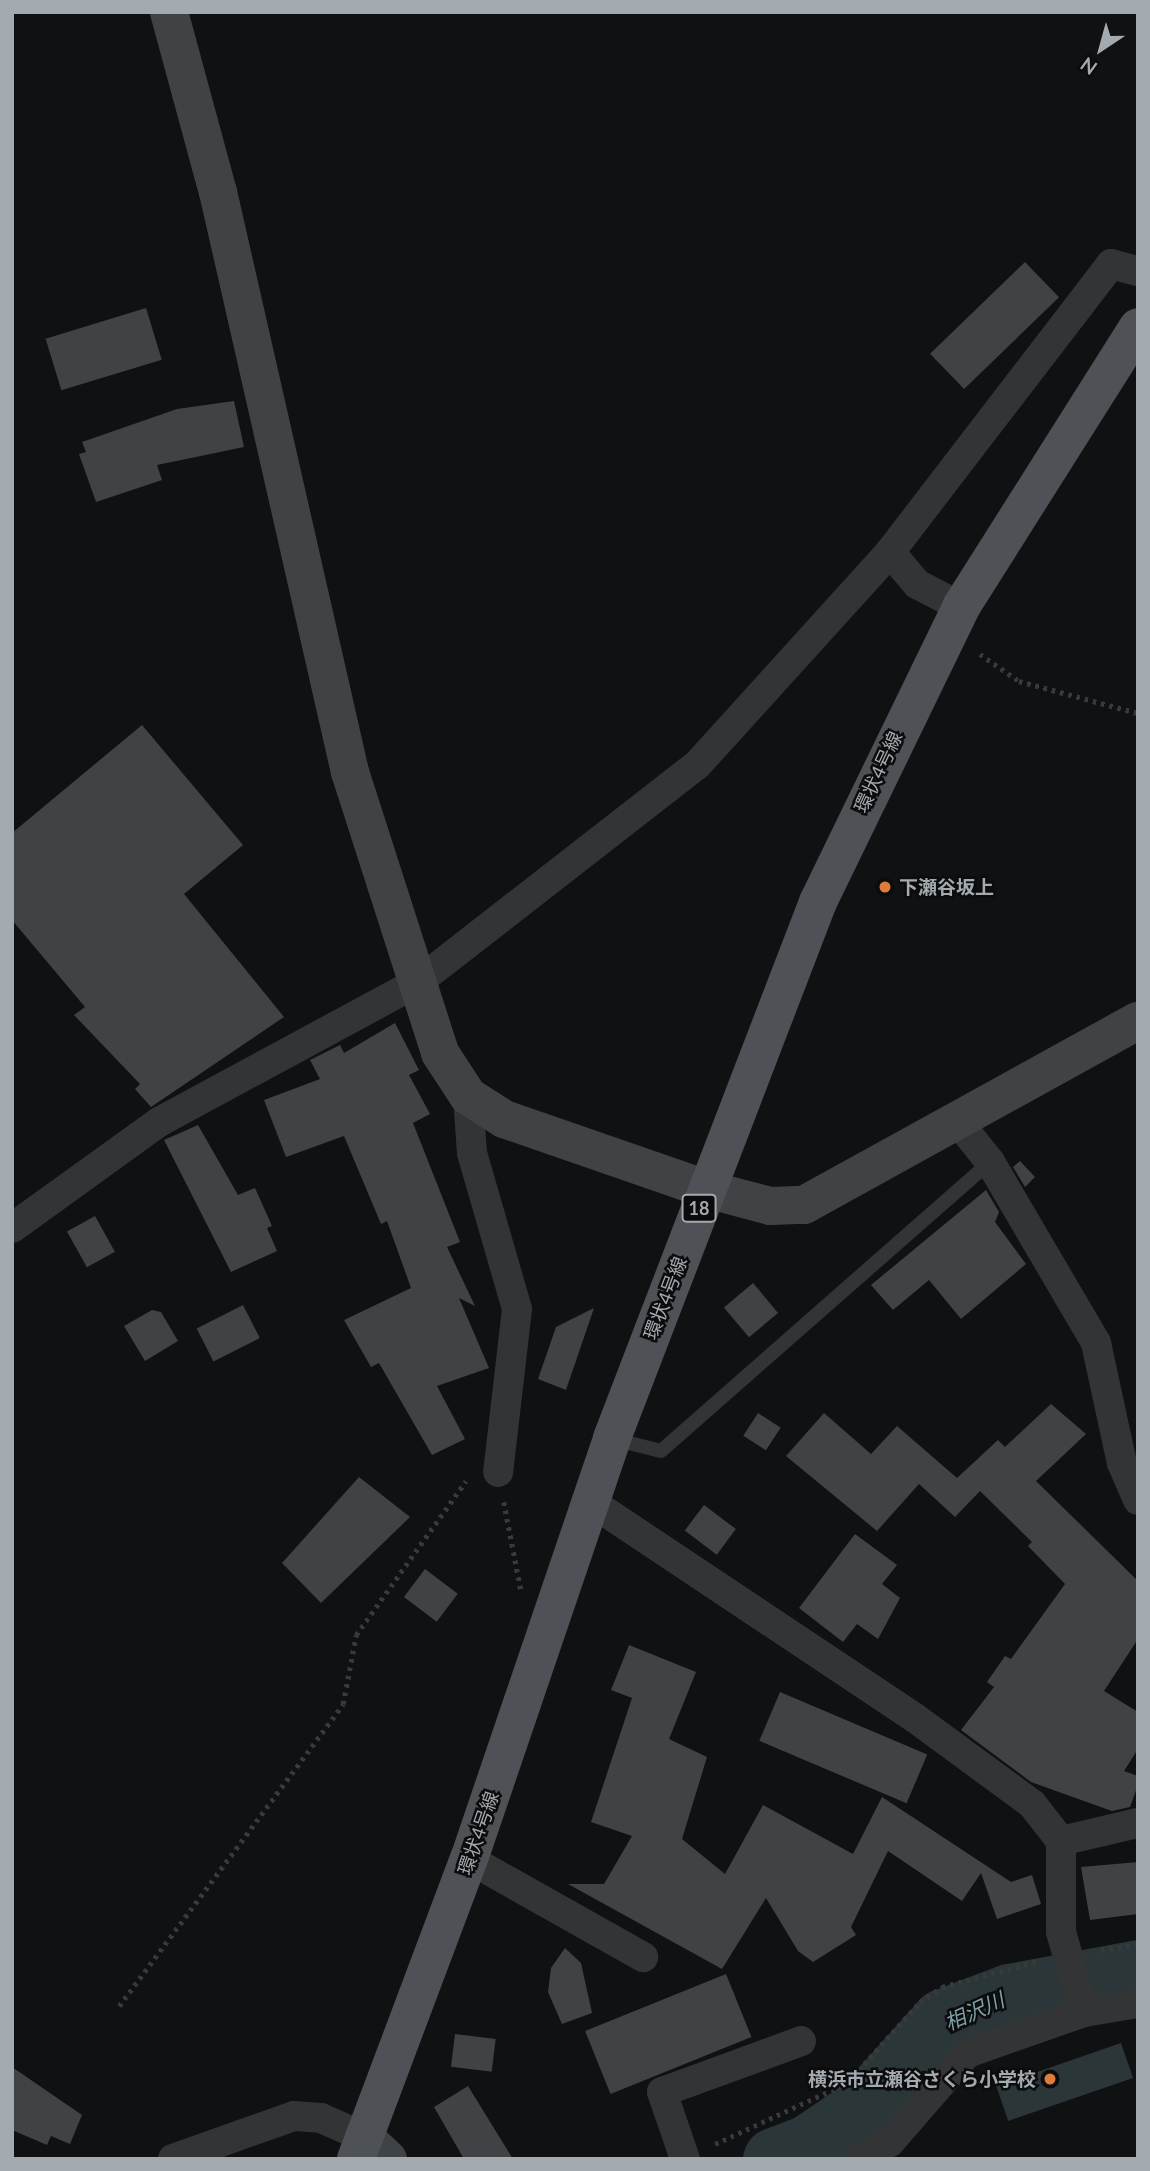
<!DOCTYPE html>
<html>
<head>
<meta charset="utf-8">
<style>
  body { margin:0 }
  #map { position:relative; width:1150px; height:2171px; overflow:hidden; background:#101112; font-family:Lato,"Noto Sans JP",sans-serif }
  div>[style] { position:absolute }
  .water>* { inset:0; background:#2b3639; transform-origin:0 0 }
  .river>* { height:63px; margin:-31.5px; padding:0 31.5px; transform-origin:31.5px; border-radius:31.5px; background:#2b3639 }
  .building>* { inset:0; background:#404245; transform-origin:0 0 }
  .path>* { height:4.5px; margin-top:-2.25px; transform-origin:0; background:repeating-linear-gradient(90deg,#383b3d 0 3.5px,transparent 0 8.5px) }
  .lane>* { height:14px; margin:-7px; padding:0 7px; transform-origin:7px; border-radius:7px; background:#323436 }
  .street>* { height:30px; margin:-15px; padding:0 15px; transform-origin:15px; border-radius:15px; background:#323436 }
  .secondary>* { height:38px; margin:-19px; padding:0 19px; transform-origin:19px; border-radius:19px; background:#404346 }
  .primary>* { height:38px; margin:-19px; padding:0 19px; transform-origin:19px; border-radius:19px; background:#4e5155 }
  .dots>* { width:19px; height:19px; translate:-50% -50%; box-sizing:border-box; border:4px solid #0c0c0d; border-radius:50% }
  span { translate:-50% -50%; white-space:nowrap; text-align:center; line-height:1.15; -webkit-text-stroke:5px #0c0c0d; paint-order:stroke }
  .shield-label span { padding:2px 5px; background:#0c0c0d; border:2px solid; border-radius:5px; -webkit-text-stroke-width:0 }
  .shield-label { font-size:18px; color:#a3abb1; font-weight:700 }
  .street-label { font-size:19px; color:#a3abb1 }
  .poi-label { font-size:19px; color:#a3abb1; font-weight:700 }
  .left { translate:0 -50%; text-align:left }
  .right { translate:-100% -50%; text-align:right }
  .water-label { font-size:21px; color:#7da0a9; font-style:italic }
  .frame { position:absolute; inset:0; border:14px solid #a3abb1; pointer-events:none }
  .north { position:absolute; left:1066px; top:14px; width:70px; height:70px; -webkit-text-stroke:5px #0c0c0d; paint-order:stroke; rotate:216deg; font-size:19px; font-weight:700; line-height:28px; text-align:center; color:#a3abb1 }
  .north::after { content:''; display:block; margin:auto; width:24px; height:32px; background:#a3abb1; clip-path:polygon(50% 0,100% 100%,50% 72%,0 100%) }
</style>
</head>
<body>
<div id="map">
  <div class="water">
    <i style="left:1121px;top:2043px;width:37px;height:132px;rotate:71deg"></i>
  </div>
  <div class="river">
    <i style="left:774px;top:2159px;width:36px;rotate:-21deg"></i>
    <i style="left:808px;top:2146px;width:68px;rotate:-34.2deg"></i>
    <i style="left:864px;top:2108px;width:118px;rotate:-48.1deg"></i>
    <i style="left:943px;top:2020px;width:71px;rotate:-20.7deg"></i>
    <i style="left:1009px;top:1995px;width:131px;rotate:-10.5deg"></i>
  </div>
  <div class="building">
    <i style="left:1025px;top:262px;width:49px;height:132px;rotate:46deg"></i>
    <i style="left:146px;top:308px;width:54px;height:105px;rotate:73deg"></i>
    <i style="clip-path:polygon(234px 401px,244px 447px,157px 465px,162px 480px,96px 502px,79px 454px,86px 452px,82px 442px,177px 409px)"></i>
    <i style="clip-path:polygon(142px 725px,243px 845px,184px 894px,284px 1017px,151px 1107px,135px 1089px,140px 1084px,74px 1015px,85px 1007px,12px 920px,12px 833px)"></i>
    <i style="clip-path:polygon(395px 1023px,419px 1070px,409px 1075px,430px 1114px,413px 1123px,460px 1242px,447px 1247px,475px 1306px,459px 1298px,489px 1368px,437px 1386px,465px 1439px,432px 1455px,379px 1363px,371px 1367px,344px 1320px,411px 1288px,387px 1221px,381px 1224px,344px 1136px,286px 1157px,264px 1100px,320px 1079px,310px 1060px,340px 1045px,344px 1053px)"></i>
    <i style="clip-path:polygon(198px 1125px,238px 1195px,255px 1188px,272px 1226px,267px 1228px,277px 1251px,231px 1272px,164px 1140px)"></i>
    <i style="clip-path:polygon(1020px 1161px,1035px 1177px,1025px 1187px,1013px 1167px)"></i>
    <i style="clip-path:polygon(986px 1190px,999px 1212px,995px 1222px,1026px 1264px,961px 1319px,929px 1280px,893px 1310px,871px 1285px)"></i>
    <i style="left:95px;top:1216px;width:41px;height:32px;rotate:61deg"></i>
    <i style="left:753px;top:1283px;width:39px;height:38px;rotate:50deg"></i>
    <i style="left:243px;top:1305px;width:37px;height:52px;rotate:63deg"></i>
    <i style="clip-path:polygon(594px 1308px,566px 1390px,538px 1379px,556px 1327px)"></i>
    <i style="clip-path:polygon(152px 1310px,161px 1312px,178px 1341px,145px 1361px,124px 1326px)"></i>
    <i style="clip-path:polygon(1051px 1404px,1086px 1434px,1036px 1481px,1138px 1581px,1138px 1639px,1104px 1691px,1138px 1712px,1138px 1749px,1124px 1771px,1138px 1776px,1138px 1785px,1130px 1807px,1112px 1811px,1031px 1782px,961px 1730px,994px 1687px,987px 1682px,1005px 1656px,1011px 1659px,1065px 1584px,1028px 1546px,1032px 1542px,980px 1491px,955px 1517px,919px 1484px,877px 1531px,786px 1456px,824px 1413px,871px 1454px,897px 1426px,957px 1478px,998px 1440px,1005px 1447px)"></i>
    <i style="left:758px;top:1413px;width:27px;height:27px;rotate:33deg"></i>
    <i style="clip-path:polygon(359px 1477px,410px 1517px,321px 1603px,282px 1563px)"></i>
    <i style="left:704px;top:1505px;width:40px;height:32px;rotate:37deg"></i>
    <i style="clip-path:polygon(855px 1534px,897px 1565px,882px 1584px,900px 1598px,878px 1639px,857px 1624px,843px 1642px,799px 1608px)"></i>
    <i style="left:425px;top:1569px;width:41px;height:35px;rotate:37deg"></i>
    <i style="clip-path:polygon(629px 1645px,696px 1672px,669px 1739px,707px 1757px,682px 1839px,725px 1874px,763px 1805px,853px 1854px,882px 1797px,1011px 1882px,1032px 1875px,1041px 1904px,997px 1919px,981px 1873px,962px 1901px,888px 1851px,851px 1927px,856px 1935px,813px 1962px,798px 1951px,766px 1898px,722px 1969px,568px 1884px,604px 1884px,632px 1836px,591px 1822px,632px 1698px,611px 1690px)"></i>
    <i style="left:780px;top:1692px;width:160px;height:53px;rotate:23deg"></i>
    <i style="clip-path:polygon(1138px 1862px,1138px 1914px,1090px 1920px,1081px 1867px)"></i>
    <i style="clip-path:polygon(565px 1948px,581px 1963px,592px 2013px,562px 2024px,548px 1992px,551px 1968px)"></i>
    <i style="left:726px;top:1974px;width:68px;height:152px;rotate:68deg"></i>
    <i style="left:455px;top:2034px;width:41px;height:33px;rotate:7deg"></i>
    <i style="clip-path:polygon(12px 2067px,82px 2115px,70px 2144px,51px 2136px,47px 2145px,12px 2130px)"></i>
    <i style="clip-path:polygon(468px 2086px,513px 2159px,464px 2159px,434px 2107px)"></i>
  </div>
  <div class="path">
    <i style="left:980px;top:654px;width:47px;rotate:34.7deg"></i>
    <i style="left:1019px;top:681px;width:123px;rotate:15.1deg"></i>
    <i style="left:504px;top:1502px;width:90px;rotate:79.1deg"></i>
    <i style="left:1101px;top:1950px;width:37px;rotate:-9deg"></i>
    <i style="left:119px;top:2006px;width:376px;rotate:-53.4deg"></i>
    <i style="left:343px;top:1704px;width:70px;rotate:-79.3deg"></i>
    <i style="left:356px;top:1635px;width:189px;rotate:-54.5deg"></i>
    <i style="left:715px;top:2144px;width:145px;rotate:-24.8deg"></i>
    <i style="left:847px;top:2083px;width:109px;rotate:-48deg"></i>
    <i style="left:920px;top:2002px;width:27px;rotate:-34deg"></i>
    <i style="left:942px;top:1987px;width:98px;rotate:-15.3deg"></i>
  </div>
  <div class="lane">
    <i style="left:613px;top:1439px;width:49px;rotate:14deg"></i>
    <i style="left:661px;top:1451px;width:438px;rotate:-41.3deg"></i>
  </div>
  <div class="street">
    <i style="left:890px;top:552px;width:42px;rotate:49.8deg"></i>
    <i style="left:917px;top:584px;width:50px;rotate:27.6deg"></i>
    <i style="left:468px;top:1096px;width:57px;rotate:86deg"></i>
    <i style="left:472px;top:1153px;width:162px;rotate:73.9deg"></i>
    <i style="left:517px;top:1309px;width:164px;rotate:96.6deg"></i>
    <i style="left:959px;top:1123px;width:50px;rotate:51.5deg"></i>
    <i style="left:990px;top:1162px;width:210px;rotate:59.6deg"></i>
    <i style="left:1096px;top:1343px;width:123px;rotate:77.8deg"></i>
    <i style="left:1122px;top:1463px;width:40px;rotate:66.6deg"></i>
    <i style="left:12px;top:1228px;width:181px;rotate:-35.8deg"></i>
    <i style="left:159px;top:1122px;width:294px;rotate:-28.4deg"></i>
    <i style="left:418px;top:982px;width:353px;rotate:-37.9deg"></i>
    <i style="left:697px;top:765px;width:287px;rotate:-47.8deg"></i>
    <i style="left:890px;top:552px;width:363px;rotate:-52.5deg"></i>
    <i style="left:1111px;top:264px;width:28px;rotate:15deg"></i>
    <i style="left:591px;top:1502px;width:389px;rotate:33.7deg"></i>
    <i style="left:915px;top:1718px;width:145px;rotate:36.3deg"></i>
    <i style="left:1032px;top:1804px;width:47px;rotate:51.9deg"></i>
    <i style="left:1061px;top:1841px;width:79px;rotate:-13.2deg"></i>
    <i style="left:1061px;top:1841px;width:91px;rotate:90deg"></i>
    <i style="left:1061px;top:1932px;width:83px;rotate:74deg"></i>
    <i style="left:469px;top:1859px;width:200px;rotate:29.4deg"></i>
    <i style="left:173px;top:2159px;width:128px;rotate:-19.6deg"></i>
    <i style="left:294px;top:2116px;width:27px;rotate:4deg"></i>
    <i style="left:321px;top:2118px;width:47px;rotate:23.8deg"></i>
    <i style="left:685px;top:2159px;width:71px;rotate:-108.9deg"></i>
    <i style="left:662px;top:2092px;width:148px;rotate:-20.1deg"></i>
    <i style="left:859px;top:2159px;width:35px;rotate:-29deg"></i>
    <i style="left:890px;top:2142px;width:118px;rotate:-49.1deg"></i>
    <i style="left:967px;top:2053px;width:124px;rotate:-19.3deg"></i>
    <i style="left:1084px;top:2012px;width:55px;rotate:-9.5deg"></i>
  </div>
  <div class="secondary">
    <i style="left:169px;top:12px;width:187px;rotate:74.8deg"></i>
    <i style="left:218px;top:192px;width:595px;rotate:77.18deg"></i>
    <i style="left:350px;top:772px;width:295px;rotate:72.2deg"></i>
    <i style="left:440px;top:1053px;width:51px;rotate:56.9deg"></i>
    <i style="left:468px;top:1096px;width:43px;rotate:32.6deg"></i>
    <i style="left:504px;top:1119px;width:214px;rotate:19.1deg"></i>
    <i style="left:706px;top:1189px;width:66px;rotate:14.9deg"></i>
    <i style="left:770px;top:1206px;width:34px;rotate:-2deg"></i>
    <i style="left:804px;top:1205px;width:381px;rotate:-28.9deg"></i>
    <i style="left:364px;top:2137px;width:33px;rotate:43deg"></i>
  </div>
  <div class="primary">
    <i style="left:356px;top:2159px;width:321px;rotate:-69.4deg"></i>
    <i style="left:469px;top:1859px;width:445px;rotate:-71.2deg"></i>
    <i style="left:612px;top:1438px;width:574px;rotate:-68.98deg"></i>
    <i style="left:818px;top:902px;width:328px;rotate:-64.1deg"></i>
    <i style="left:961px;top:607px;width:331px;rotate:-57.7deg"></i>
  </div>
  <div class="dots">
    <i style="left:885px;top:887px;background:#de7c3c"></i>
    <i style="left:1050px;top:2079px;background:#de7c3c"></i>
  </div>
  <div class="shield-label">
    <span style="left:699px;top:1208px">18</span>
  </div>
  <div class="street-label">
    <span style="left:878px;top:772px;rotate:-65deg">環状4号線</span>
    <span style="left:665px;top:1298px;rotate:-69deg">環状4号線</span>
    <span style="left:478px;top:1833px;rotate:-71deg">環状4号線</span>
  </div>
  <div class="poi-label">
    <span class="left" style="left:899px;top:887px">下瀬谷坂上</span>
    <span class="right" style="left:1036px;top:2079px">横浜市立瀬谷さくら小学校</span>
  </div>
  <div class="water-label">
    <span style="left:974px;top:2011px;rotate:-24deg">相沢川</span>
  </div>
  <div class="frame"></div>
  <div class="north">N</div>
</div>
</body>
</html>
